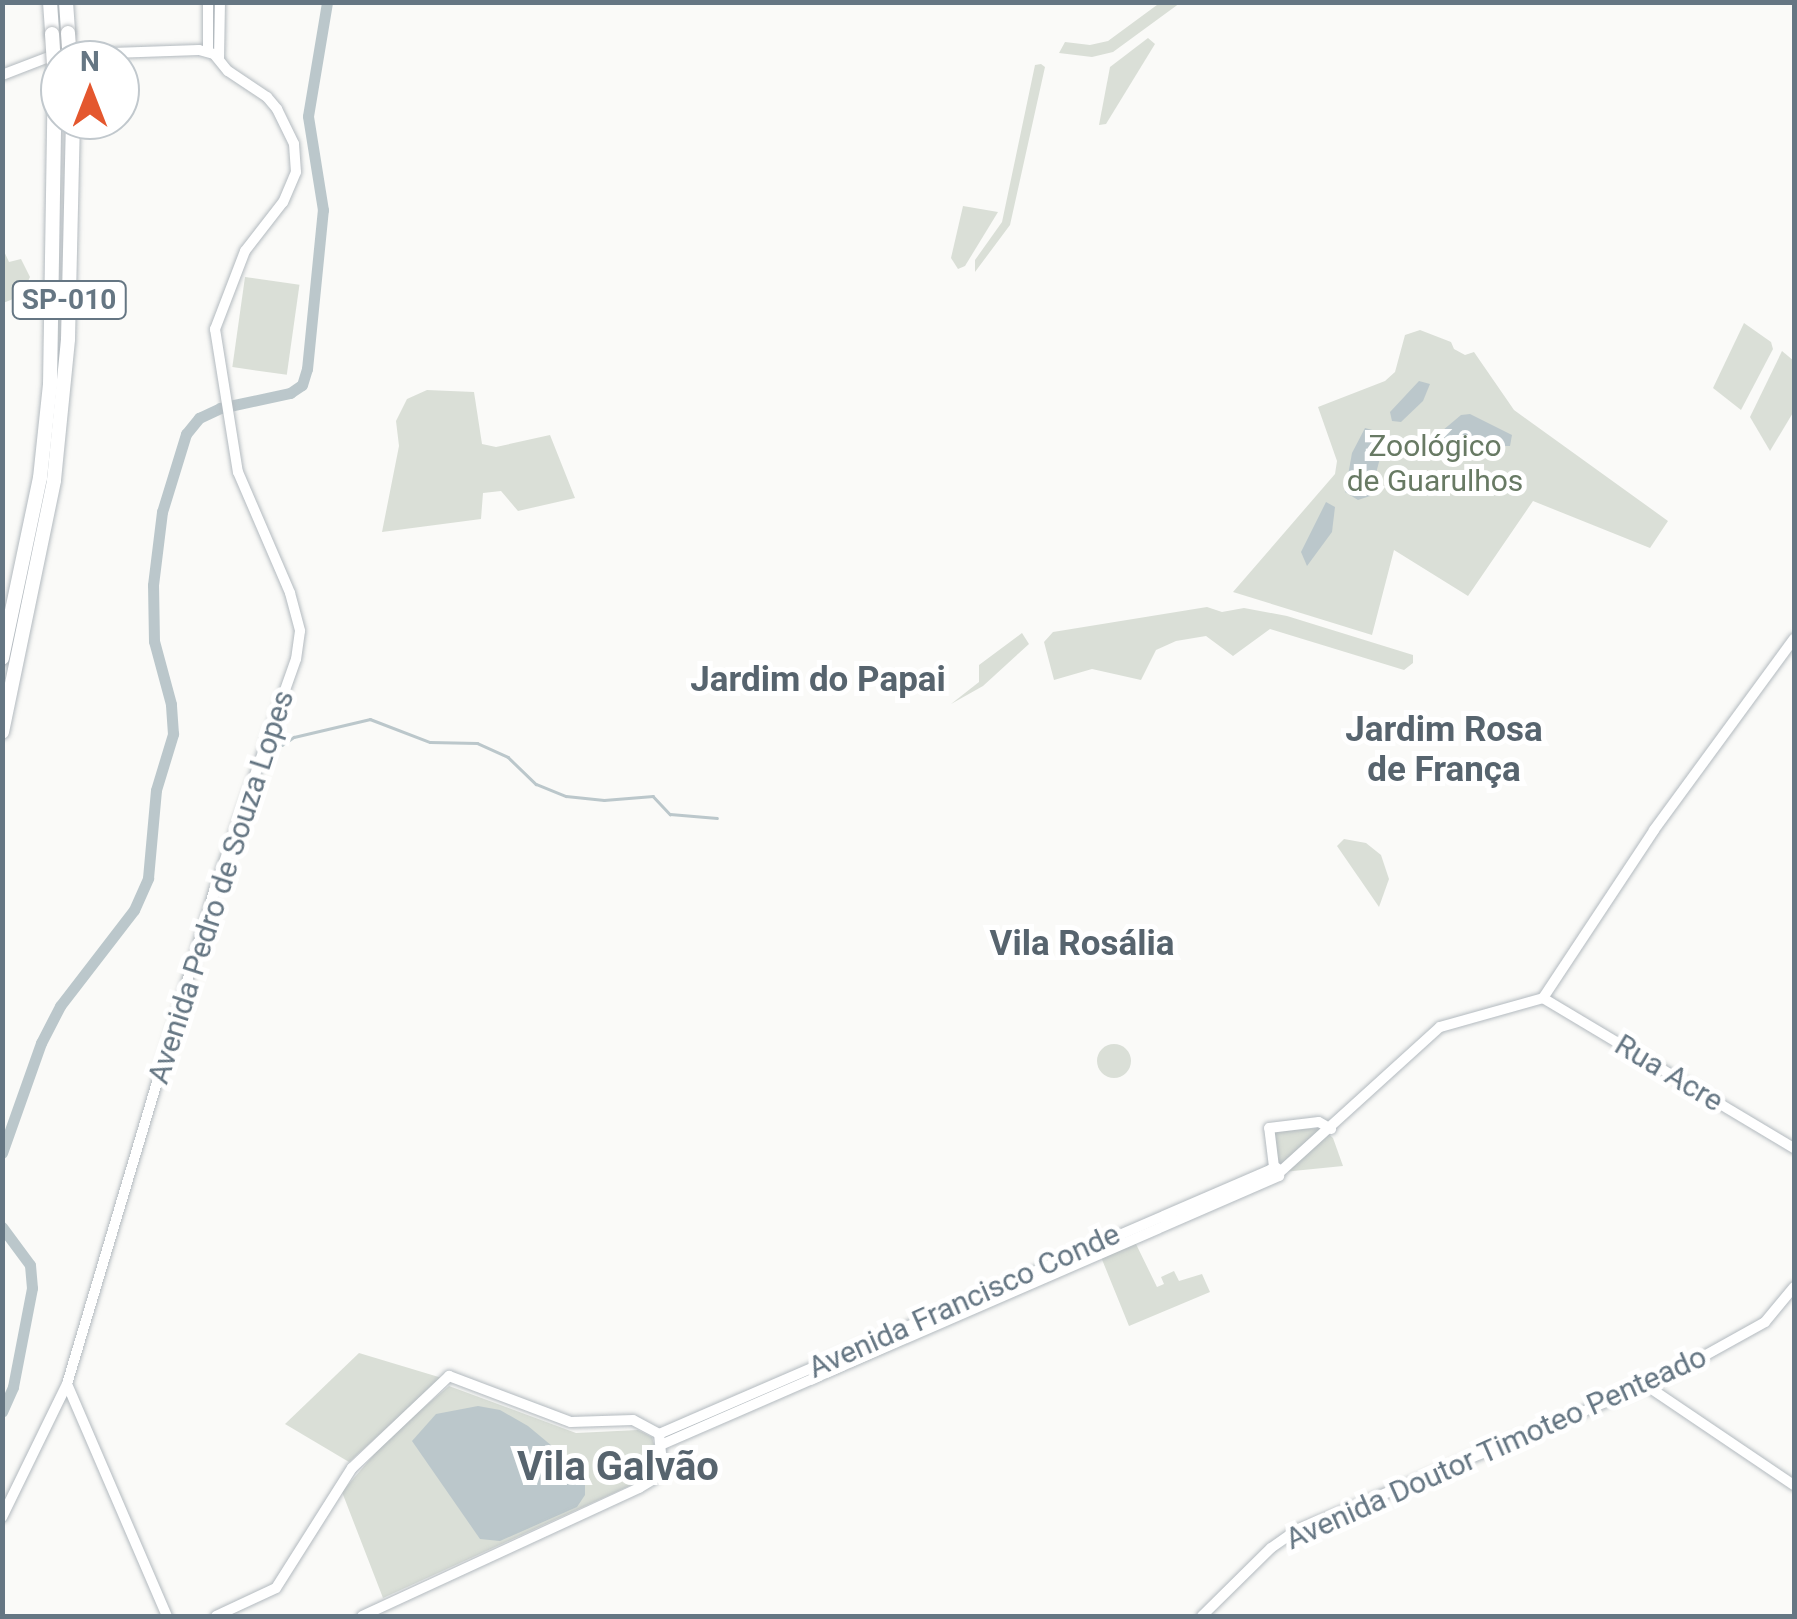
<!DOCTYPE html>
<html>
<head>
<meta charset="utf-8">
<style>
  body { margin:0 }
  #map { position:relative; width:1797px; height:1619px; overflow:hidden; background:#fafaf8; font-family:Roboto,sans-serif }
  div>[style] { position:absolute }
  .green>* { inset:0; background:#dadfd7; transform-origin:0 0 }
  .round { border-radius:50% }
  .water>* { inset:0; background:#bbc7cb }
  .stream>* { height:2.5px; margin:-1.25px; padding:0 1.25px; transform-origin:1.25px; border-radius:1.25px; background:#bbc7cb }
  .river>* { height:11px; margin:-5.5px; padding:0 5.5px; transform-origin:5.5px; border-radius:5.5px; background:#bbc7cb }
  .roads { filter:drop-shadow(0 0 2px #b3babf) drop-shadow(0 0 2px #b3babf) }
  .secondary>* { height:10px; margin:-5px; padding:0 5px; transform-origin:5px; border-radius:5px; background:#fff }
  .highway>* { height:14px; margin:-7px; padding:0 7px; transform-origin:7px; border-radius:7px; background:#fff }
  .bridges { filter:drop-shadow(0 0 2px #b4b9bd) drop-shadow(0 0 2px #b4b9bd) }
  .highway-bridge>* { height:14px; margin:-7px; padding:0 7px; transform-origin:7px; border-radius:7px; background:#fff }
  span { translate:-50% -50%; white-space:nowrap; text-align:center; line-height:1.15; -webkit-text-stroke:10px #fff; paint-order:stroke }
  .shield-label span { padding:2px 8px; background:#fff; border:2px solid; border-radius:8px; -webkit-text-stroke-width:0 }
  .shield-label { font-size:28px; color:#657683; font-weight:700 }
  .park-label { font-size:30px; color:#687a64 }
  .street-label { font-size:30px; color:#657683 }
  .quarter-label { font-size:35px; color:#57646e; font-weight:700 }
  .district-label { font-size:40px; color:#57646e; font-weight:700 }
  .frame { position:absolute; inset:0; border:5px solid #657683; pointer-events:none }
  .north { position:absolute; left:40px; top:40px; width:100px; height:100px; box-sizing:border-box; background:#fff; border:2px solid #c1c8cd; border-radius:50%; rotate:0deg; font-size:28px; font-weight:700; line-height:40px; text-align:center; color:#657683 }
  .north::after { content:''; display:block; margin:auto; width:35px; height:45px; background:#e4572e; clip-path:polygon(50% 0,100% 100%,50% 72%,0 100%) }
</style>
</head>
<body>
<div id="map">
  <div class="green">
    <i style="clip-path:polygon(1161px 2px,1180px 3px,1113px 52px,1092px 57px,1059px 53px,1065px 42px,1090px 45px,1108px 41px)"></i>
    <i style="clip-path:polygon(1148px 38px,1155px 44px,1106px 124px,1099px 125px,1110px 67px)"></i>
    <i style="clip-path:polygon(1041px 64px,1045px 67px,1010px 225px,975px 272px,975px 260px,1002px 222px,1035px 65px)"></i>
    <i style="clip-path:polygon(963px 206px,998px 212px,965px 266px,958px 269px,951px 258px)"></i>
    <i style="clip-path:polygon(2px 247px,9px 262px,21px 259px,30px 277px,21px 296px,3px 303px)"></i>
    <i style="left:245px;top:277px;width:55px;height:91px;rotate:8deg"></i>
    <i style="clip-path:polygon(1744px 323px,1771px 342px,1773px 349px,1741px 410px,1713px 388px)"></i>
    <i style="clip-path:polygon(1420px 330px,1451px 342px,1454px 349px,1465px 355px,1474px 352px,1514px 410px,1668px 521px,1650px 548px,1533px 501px,1468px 596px,1394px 550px,1372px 635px,1233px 592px,1335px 474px,1337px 461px,1318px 407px,1385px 381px,1395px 372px,1405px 335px)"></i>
    <i style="clip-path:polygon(1782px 351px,1794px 361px,1794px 411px,1770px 451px,1750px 417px)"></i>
    <i style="clip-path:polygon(427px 390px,474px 392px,482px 444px,496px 447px,550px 435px,575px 498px,518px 511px,501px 491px,483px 493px,481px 519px,382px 532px,399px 446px,396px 421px,407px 399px)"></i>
    <i style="clip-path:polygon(1207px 607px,1222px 612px,1244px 608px,1287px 616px,1413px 655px,1413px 663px,1404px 670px,1270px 629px,1233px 656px,1206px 636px,1176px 641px,1156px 650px,1141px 680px,1092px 669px,1054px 680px,1044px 642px,1053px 632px)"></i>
    <i style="clip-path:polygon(1022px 633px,1029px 644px,983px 686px,951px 704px,979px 682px,979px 665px)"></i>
    <i style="clip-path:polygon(1344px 839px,1366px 843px,1381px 855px,1389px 879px,1379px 907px,1337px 846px)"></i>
    <i class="round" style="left:1097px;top:1044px;width:34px;height:34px"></i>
    <i style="clip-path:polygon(1322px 1128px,1333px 1138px,1343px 1166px,1283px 1172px,1276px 1166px,1273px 1131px)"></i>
    <i style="clip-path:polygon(1135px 1242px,1157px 1287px,1164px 1284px,1161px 1277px,1174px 1271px,1179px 1281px,1202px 1274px,1210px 1292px,1129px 1326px,1101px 1257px)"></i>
    <i style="clip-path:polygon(359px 1353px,442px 1378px,349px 1462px,285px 1424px)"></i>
    <i style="clip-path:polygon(449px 1386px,576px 1433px,638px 1430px,652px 1437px,659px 1461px,649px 1477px,383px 1598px,342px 1492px,389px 1437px)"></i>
  </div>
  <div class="water">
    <i style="clip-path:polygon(1419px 381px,1430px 384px,1423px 401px,1401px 422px,1392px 421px,1390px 412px)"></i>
    <i style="clip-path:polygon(1470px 414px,1512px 435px,1510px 446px,1436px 446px,1436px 436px,1461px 415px)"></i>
    <i style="clip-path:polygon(1365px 428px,1383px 433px,1384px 443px,1370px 496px,1358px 500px,1345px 492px,1352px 453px)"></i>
    <i style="clip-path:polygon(1326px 502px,1335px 507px,1332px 532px,1307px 566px,1301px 552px)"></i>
    <i style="clip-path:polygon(478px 1406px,500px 1410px,528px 1426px,576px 1466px,585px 1485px,585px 1495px,577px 1507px,500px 1541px,480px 1539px,412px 1441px,436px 1414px)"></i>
  </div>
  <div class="stream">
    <i style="left:282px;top:745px;width:14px;rotate:-34deg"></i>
    <i style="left:294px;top:737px;width:78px;rotate:-13.3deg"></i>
    <i style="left:370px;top:719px;width:64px;rotate:21deg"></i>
    <i style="left:430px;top:742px;width:47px;rotate:1.2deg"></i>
    <i style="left:477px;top:743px;width:34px;rotate:24deg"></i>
    <i style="left:508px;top:757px;width:39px;rotate:44deg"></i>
    <i style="left:536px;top:784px;width:32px;rotate:22deg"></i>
    <i style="left:566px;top:796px;width:38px;rotate:6deg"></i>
    <i style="left:604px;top:800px;width:49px;rotate:-4.7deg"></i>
    <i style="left:653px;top:796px;width:25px;rotate:47deg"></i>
    <i style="left:670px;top:814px;width:47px;rotate:4.9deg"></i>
  </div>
  <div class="river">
    <i style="left:2px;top:1153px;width:117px;rotate:-70.5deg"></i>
    <i style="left:41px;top:1043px;width:42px;rotate:-62.8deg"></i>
    <i style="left:60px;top:1006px;width:121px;rotate:-52.4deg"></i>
    <i style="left:134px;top:910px;width:35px;rotate:-66deg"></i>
    <i style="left:148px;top:878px;width:88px;rotate:-84.8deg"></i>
    <i style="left:156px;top:790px;width:59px;rotate:-73.1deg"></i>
    <i style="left:173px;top:734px;width:30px;rotate:-94deg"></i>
    <i style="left:171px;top:704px;width:65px;rotate:-105.1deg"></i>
    <i style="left:154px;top:641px;width:56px;rotate:-91deg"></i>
    <i style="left:153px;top:585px;width:74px;rotate:-83deg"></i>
    <i style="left:162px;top:512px;width:82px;rotate:-72.9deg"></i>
    <i style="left:186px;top:434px;width:21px;rotate:-51deg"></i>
    <i style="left:199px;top:418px;width:23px;rotate:-25deg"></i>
    <i style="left:220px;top:408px;width:72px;rotate:-12.1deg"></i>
    <i style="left:290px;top:393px;width:14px;rotate:-34deg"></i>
    <i style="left:302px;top:385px;width:17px;rotate:-73deg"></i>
    <i style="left:307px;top:369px;width:160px;rotate:-84.3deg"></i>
    <i style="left:323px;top:210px;width:95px;rotate:-99.1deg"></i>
    <i style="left:308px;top:116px;width:116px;rotate:-80.5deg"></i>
    <i style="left:2px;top:1227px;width:47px;rotate:53.6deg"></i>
    <i style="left:30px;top:1265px;width:23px;rotate:85deg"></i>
    <i style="left:32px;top:1288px;width:101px;rotate:100.9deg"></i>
    <i style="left:13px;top:1387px;width:27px;rotate:114deg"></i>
  </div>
  <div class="roads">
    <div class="secondary">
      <i style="left:208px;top:2px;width:49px;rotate:90deg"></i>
      <i style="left:219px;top:59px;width:57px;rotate:-89deg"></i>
      <i style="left:2px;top:75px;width:56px;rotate:-21deg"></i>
      <i style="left:54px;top:55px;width:145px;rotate:-2deg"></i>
      <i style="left:199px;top:50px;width:16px;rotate:15deg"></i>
      <i style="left:214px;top:54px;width:22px;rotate:51deg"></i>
      <i style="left:228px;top:71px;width:47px;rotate:33.7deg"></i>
      <i style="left:267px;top:97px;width:16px;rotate:50deg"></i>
      <i style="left:277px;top:109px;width:39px;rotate:64deg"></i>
      <i style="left:294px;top:144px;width:28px;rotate:86deg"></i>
      <i style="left:296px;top:172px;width:33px;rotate:113deg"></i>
      <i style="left:283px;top:202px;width:62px;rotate:127.8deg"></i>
      <i style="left:245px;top:251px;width:84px;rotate:111deg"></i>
      <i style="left:215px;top:329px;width:145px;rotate:80.9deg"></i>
      <i style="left:238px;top:472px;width:132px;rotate:66.7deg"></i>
      <i style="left:290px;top:593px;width:39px;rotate:75deg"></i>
      <i style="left:300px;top:631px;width:28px;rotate:98deg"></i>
      <i style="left:296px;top:659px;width:246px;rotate:109.5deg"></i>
      <i style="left:214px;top:891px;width:514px;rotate:106.6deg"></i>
      <i style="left:67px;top:1384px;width:148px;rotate:116deg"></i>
      <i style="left:1543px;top:998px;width:292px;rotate:30.9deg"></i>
      <i style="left:1274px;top:1167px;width:39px;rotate:-97deg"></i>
      <i style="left:1269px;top:1128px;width:50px;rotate:-6.8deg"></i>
      <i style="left:1319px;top:1122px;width:14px;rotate:30deg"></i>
      <i style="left:1280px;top:1172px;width:216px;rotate:-42.2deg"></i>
      <i style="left:1440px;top:1027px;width:107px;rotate:-15.7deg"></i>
      <i style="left:1543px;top:998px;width:201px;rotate:-56.5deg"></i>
      <i style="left:1654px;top:830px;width:237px;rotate:-53.8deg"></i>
      <i style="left:67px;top:1384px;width:253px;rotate:66.7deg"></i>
      <i style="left:1647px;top:1386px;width:177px;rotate:34deg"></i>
      <i style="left:659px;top:1434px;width:666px;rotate:-23.37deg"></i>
      <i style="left:663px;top:1444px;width:672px;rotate:-23.51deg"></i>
      <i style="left:1279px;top:1176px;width:8px;rotate:-104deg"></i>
      <i style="left:1277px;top:1168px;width:7px;rotate:164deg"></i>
      <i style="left:216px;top:1616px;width:66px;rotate:-25deg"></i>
      <i style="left:276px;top:1588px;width:142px;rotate:-57.7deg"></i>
      <i style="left:352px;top:1468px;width:134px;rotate:-43.5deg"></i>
      <i style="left:449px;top:1376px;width:130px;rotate:20.7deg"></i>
      <i style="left:571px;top:1422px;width:62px;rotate:-1.8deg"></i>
      <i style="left:633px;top:1420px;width:30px;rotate:28deg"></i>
      <i style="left:659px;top:1434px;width:31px;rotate:84deg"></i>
      <i style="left:662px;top:1465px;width:16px;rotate:120deg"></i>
      <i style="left:654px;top:1479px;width:17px;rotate:149deg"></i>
      <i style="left:639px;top:1488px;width:305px;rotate:155.2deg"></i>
      <i style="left:1202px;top:1616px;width:97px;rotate:-44.6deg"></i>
      <i style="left:1271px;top:1548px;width:32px;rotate:-35deg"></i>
      <i style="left:1297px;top:1530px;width:402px;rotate:-22.5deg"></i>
      <i style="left:1668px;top:1376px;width:111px;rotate:-29.1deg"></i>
      <i style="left:1765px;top:1322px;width:45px;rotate:-50.4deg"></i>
    </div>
    <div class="highway">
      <i style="left:50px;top:2px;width:32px;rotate:86deg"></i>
      <i style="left:66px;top:2px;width:31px;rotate:86deg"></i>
      <i style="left:2px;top:658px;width:184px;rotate:-78.1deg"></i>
      <i style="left:40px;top:478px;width:94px;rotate:-83.9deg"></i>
      <i style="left:50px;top:385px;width:305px;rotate:-89.1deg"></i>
      <i style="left:2px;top:732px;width:257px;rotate:-78.3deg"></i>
      <i style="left:54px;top:480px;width:142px;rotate:-84.3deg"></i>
      <i style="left:68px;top:339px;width:219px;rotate:-88.7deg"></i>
    </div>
  </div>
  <div class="bridges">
    <div class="highway-bridge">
      <i style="left:68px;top:33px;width:27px;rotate:86deg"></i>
      <i style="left:52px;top:34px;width:46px;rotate:86.3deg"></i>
    </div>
  </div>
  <div class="shield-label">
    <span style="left:69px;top:300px">SP-010</span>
  </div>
  <div class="park-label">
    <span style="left:1435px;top:463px">Zoológico<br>de Guarulhos</span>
  </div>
  <div class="street-label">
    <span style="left:221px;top:887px;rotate:-72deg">Avenida Pedro de Souza Lopes</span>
    <span style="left:1669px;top:1073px;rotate:31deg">Rua Acre</span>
    <span style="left:964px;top:1301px;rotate:-24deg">Avenida Francisco Conde</span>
    <span style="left:1496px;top:1448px;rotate:-24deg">Avenida Doutor Timoteo Penteado</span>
  </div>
  <div class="quarter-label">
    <span style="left:818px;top:680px">Jardim do Papai</span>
    <span style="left:1444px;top:750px">Jardim Rosa<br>de França</span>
    <span style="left:1082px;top:944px">Vila Rosália</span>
  </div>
  <div class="district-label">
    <span style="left:618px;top:1467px">Vila Galvão</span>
  </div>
  <div class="frame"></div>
  <div class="north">N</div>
</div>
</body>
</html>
